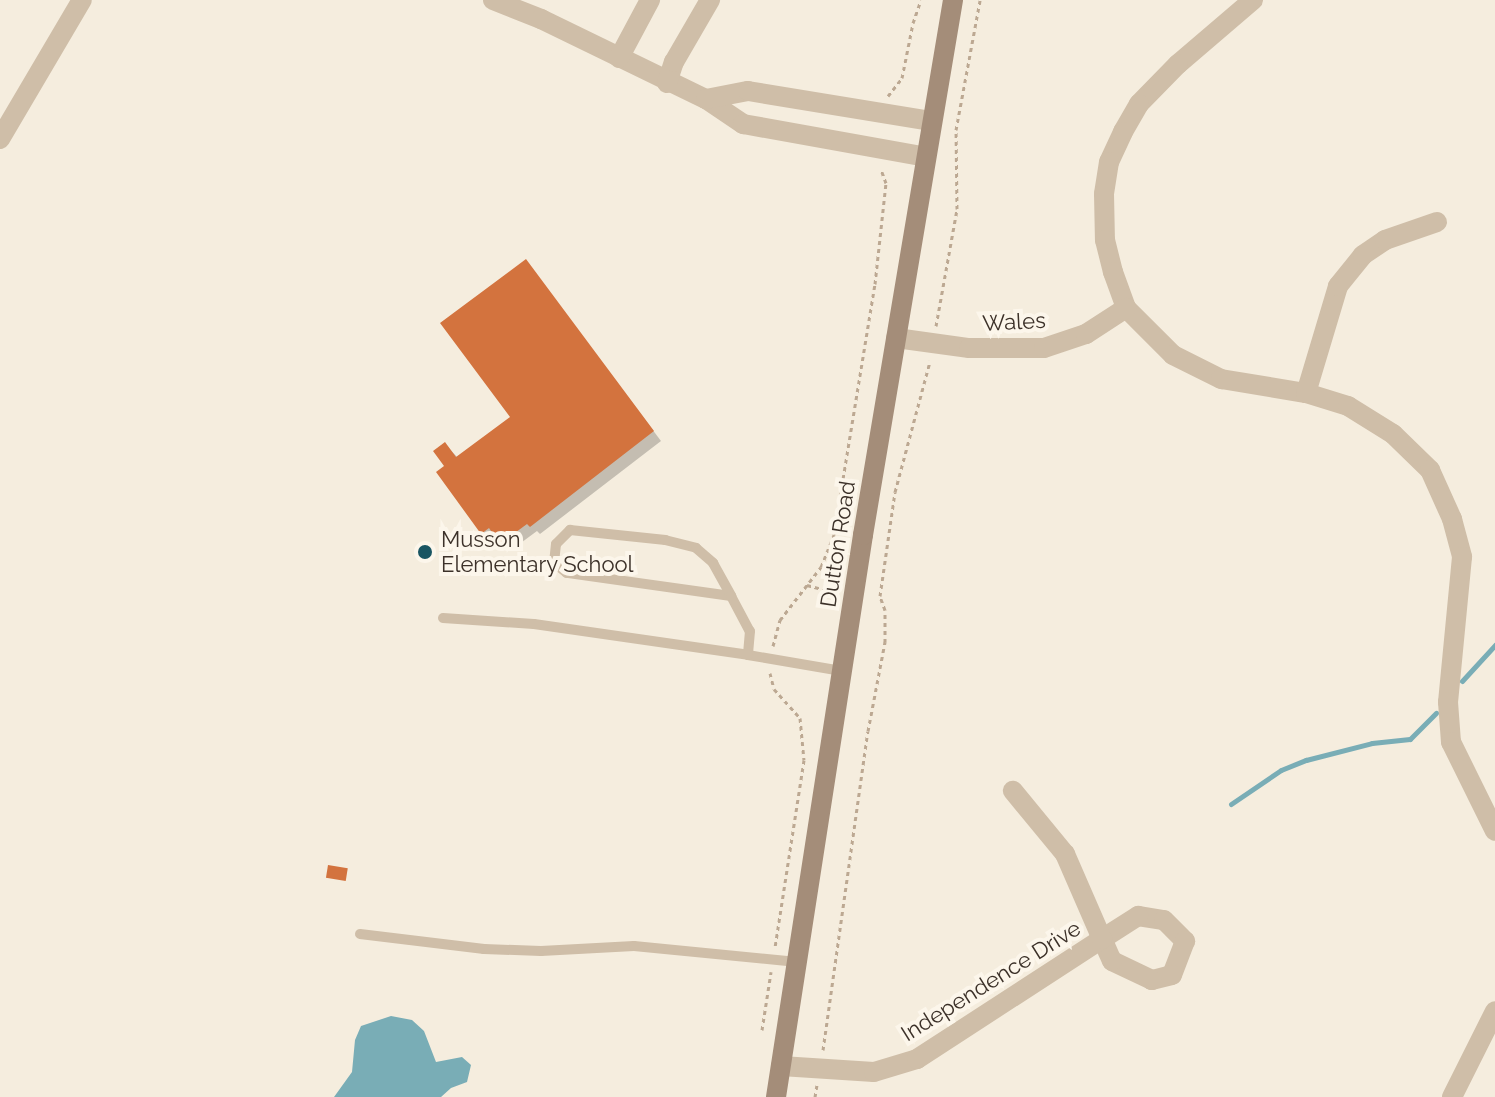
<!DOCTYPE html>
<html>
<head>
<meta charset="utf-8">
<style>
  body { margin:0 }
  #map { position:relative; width:1495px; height:1097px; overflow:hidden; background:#f5edde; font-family:Raleway,sans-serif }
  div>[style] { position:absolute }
  .water>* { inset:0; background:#79adb6 }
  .shadow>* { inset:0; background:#0003 }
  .stream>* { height:5px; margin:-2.5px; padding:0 2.5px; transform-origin:2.5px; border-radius:2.5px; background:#79adb6 }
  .building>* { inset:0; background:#d3733e; transform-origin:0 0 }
  .path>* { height:3px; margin-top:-1.5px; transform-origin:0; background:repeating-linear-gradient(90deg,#bca892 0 4px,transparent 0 8px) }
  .lane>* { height:10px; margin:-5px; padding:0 5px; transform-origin:5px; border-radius:5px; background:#cfbea8 }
  .street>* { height:20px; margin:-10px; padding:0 10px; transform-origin:10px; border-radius:10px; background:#cfbea8 }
  .secondary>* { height:20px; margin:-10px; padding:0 10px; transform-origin:10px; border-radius:10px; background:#a48d79 }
  .dots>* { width:22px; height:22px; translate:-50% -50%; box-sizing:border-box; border:4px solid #fcf6eb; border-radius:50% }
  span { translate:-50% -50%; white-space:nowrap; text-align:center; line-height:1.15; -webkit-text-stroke:8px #fcf6eb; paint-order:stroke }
  .street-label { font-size:22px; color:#3c3129 }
  .poi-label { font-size:22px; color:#3c3129 }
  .left { translate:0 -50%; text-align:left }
</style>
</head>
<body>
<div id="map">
  <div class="water">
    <i style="clip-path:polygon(391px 1016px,412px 1020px,424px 1031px,436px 1062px,462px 1057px,471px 1065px,467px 1082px,451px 1088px,441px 1097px,334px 1097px,352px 1072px,355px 1040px,361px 1026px)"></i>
  </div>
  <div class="shadow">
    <i style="clip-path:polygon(526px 261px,661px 441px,540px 534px,537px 531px,510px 551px,498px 536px,491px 541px,483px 532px,447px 466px,445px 444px,458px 458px,512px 417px)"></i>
  </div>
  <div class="stream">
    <i style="left:1462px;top:681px;width:49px;rotate:-47.5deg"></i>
    <i style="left:1231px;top:804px;width:60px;rotate:-34.2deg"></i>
    <i style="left:1281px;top:770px;width:27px;rotate:-22deg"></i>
    <i style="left:1306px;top:760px;width:68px;rotate:-14.4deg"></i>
    <i style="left:1372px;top:743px;width:38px;rotate:-6deg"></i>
    <i style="left:1410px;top:739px;width:37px;rotate:-45deg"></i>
  </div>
  <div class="building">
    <i style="clip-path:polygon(526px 259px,654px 431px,530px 527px,527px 524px,500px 544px,489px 528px,481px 534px,436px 472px,444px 466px,433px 451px,445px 442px,456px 457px,510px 417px,440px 323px)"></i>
    <i style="left:328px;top:865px;width:20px;height:13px;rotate:9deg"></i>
  </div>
  <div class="path">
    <i style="left:888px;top:96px;width:23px;rotate:-52deg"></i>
    <i style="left:902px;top:78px;width:56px;rotate:-78.7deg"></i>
    <i style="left:913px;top:23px;width:24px;rotate:-71deg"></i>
    <i style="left:936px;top:326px;width:119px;rotate:-79.8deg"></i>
    <i style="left:957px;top:209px;width:79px;rotate:-90.7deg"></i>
    <i style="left:956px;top:130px;width:132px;rotate:-79.5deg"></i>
    <i style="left:807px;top:585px;width:28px;rotate:15deg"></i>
    <i style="left:773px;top:646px;width:27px;rotate:-75deg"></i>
    <i style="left:780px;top:620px;width:67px;rotate:-52.3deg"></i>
    <i style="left:821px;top:567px;width:35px;rotate:-68deg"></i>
    <i style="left:834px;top:534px;width:253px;rotate:-80.7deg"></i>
    <i style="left:875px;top:284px;width:102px;rotate:-83.8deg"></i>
    <i style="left:886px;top:183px;width:15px;rotate:-110deg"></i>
    <i style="left:770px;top:673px;width:16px;rotate:76deg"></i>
    <i style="left:774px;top:689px;width:39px;rotate:48deg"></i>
    <i style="left:800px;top:718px;width:42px;rotate:84.6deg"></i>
    <i style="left:804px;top:760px;width:190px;rotate:98.8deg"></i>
    <i style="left:762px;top:1030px;width:59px;rotate:-81.2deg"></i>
    <i style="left:823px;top:1050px;width:322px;rotate:-82deg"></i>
    <i style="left:868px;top:731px;width:91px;rotate:-79.2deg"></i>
    <i style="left:885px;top:642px;width:32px;rotate:-90deg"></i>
    <i style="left:885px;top:610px;width:15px;rotate:-110deg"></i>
    <i style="left:880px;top:596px;width:105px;rotate:-81.8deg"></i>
    <i style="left:895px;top:492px;width:136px;rotate:-75deg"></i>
    <i style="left:815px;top:1097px;width:12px;rotate:-81deg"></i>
  </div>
  <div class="lane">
    <i style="left:731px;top:596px;width:166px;rotate:-172deg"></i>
    <i style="left:567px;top:573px;width:16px;rotate:-142deg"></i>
    <i style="left:554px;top:563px;width:19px;rotate:-84deg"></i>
    <i style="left:556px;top:544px;width:20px;rotate:-45deg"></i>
    <i style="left:570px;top:530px;width:96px;rotate:6deg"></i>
    <i style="left:665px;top:540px;width:32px;rotate:14deg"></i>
    <i style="left:696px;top:548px;width:23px;rotate:41deg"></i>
    <i style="left:713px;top:563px;width:38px;rotate:61deg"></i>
    <i style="left:731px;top:596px;width:40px;rotate:62deg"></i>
    <i style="left:750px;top:631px;width:24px;rotate:95deg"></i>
    <i style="left:748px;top:655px;width:95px;rotate:9.7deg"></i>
    <i style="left:443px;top:618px;width:91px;rotate:3.8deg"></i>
    <i style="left:534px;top:624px;width:216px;rotate:8.2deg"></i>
    <i style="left:360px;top:934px;width:125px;rotate:6.9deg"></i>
    <i style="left:484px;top:949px;width:57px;rotate:2deg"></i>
    <i style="left:541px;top:951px;width:93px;rotate:-3.1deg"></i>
    <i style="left:634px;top:946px;width:164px;rotate:5.6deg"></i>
  </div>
  <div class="street">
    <i style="left:493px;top:0;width:52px;rotate:21.6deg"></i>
    <i style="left:541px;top:19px;width:183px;rotate:25.9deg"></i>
    <i style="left:706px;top:99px;width:45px;rotate:34deg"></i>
    <i style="left:743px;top:124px;width:186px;rotate:10.2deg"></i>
    <i style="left:1253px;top:0;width:99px;rotate:139.5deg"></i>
    <i style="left:1178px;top:64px;width:56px;rotate:134.3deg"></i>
    <i style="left:1139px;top:104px;width:32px;rotate:120deg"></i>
    <i style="left:1123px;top:132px;width:33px;rotate:115deg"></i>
    <i style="left:1109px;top:162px;width:32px;rotate:99deg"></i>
    <i style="left:1104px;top:194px;width:46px;rotate:88.8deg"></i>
    <i style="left:1105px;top:240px;width:33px;rotate:76deg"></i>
    <i style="left:1113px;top:272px;width:38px;rotate:70deg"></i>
    <i style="left:1126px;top:308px;width:66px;rotate:45deg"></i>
    <i style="left:1173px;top:355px;width:54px;rotate:26.6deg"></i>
    <i style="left:1221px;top:379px;width:86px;rotate:9.4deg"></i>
    <i style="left:1306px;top:393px;width:44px;rotate:17.2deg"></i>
    <i style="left:1348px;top:406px;width:53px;rotate:31.9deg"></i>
    <i style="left:1393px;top:434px;width:52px;rotate:44.2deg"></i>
    <i style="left:1430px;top:470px;width:54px;rotate:65.8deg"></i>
    <i style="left:1452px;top:519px;width:39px;rotate:75deg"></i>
    <i style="left:1462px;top:557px;width:146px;rotate:95.5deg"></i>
    <i style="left:1448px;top:702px;width:40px;rotate:85.7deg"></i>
    <i style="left:1451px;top:742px;width:99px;rotate:63.7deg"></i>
    <i style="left:619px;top:58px;width:66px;rotate:-61.9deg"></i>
    <i style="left:667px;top:83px;width:22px;rotate:-72deg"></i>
    <i style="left:674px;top:62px;width:72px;rotate:-59.9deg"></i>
    <i style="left:706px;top:99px;width:43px;rotate:-10.8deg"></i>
    <i style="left:748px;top:91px;width:186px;rotate:9.3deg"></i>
    <i style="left:0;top:139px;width:161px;rotate:-59.5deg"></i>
    <i style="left:896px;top:338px;width:74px;rotate:7.8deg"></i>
    <i style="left:969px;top:348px;width:75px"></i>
    <i style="left:1044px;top:348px;width:44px;rotate:-18.4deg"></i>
    <i style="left:1086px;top:334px;width:48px;rotate:-33deg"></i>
    <i style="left:1306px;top:393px;width:112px;rotate:-73.3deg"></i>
    <i style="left:1338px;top:286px;width:40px;rotate:-51deg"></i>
    <i style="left:1363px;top:255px;width:27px;rotate:-34deg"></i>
    <i style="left:1385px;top:240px;width:55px;rotate:-19.1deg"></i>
    <i style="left:1138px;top:916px;width:26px;rotate:9deg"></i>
    <i style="left:1164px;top:920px;width:30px;rotate:45deg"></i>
    <i style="left:1185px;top:941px;width:36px;rotate:111deg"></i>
    <i style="left:1172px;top:975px;width:21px;rotate:166deg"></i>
    <i style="left:1152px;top:980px;width:44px;rotate:-154.6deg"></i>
    <i style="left:1112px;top:961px;width:24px;rotate:-114deg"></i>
    <i style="left:1102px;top:939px;width:43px;rotate:-32.6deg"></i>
    <i style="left:781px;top:1066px;width:93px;rotate:3.7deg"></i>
    <i style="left:874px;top:1072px;width:45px;rotate:-16.8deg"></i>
    <i style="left:917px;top:1059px;width:221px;rotate:-33deg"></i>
    <i style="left:1102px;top:939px;width:93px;rotate:-113.5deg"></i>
    <i style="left:1065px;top:854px;width:82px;rotate:-129.5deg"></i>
    <i style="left:1452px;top:1097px;width:96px;rotate:-63.4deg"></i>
  </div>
  <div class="secondary">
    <i style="left:776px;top:1097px;width:569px;rotate:-81.2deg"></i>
    <i style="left:863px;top:535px;width:543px;rotate:-80.45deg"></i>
  </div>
  <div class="dots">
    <i style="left:425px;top:552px;background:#195562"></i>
  </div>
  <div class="street-label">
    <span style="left:1014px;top:322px;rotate:-3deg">Wales</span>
    <span style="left:838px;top:544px;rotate:-81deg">Dutton Road</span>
    <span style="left:991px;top:981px;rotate:-32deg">Independence Drive</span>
  </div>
  <div class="poi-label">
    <span class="left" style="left:441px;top:552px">Musson<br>Elementary School</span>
  </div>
</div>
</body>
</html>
